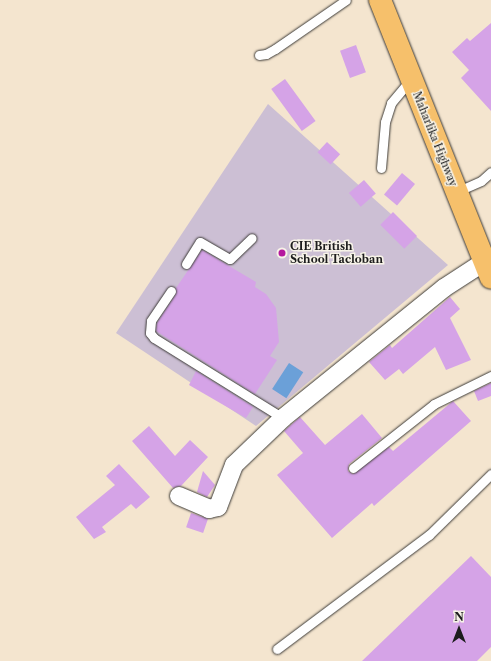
<!DOCTYPE html>
<html>
<head>
<meta charset="utf-8">
<style>
  body { margin:0 }
  #map { position:relative; width:491px; height:661px; overflow:hidden; background:#f4e5cf; font-family:"Libre Caslon Text",serif }
  div>[style] { position:absolute }
  .industrial>* { inset:0; background:#ccbfd4 }
  .water>* { inset:0; background:#6ba0d8; transform-origin:0 0 }
  .building>* { inset:0; background:#d5a3e7; transform-origin:0 0 }
  .roads { filter:drop-shadow(0 0 1px #3c3a37) drop-shadow(0 0 1px #3c3a37) }
  .lane>* { height:9px; margin:-4.5px; padding:0 4.5px; transform-origin:4.5px; border-radius:4.5px; background:#fff }
  .street>* { height:18px; margin:-9px; padding:0 9px; transform-origin:9px; border-radius:9px; background:#fff }
  .primary>* { height:22px; margin:-11px; padding:0 11px; transform-origin:11px; border-radius:11px; background:#f6c06b }
  .dots>* { width:11px; height:11px; translate:-50% -50%; box-sizing:border-box; border:2px solid #f7f3e8; border-radius:50% }
  span { translate:-50% -50%; white-space:nowrap; text-align:center; line-height:1.15; -webkit-text-stroke:3px #f7f3e8; paint-order:stroke }
  .street-label { font-size:11px; color:#1c1c1c }
  .poi-label { font-size:11px; color:#1c1c1c; font-weight:700 }
  .left { translate:0 -50%; text-align:left }
  .north { position:absolute; left:439px; top:609px; width:40px; height:40px; -webkit-text-stroke:3px #f7f3e8; paint-order:stroke; rotate:0deg; font-size:11px; font-weight:700; line-height:16px; text-align:center; color:#1c1c1c }
  .north::after { content:''; display:block; margin:auto; width:14px; height:18px; background:#1c1c1c; clip-path:polygon(50% 0,100% 100%,50% 72%,0 100%) }
</style>
</head>
<body>
<div id="map">
  <div class="industrial">
    <i style="clip-path:polygon(268px 104px,448px 265px,256px 426px,116px 333px)"></i>
  </div>
  <div class="water">
    <i style="left:289px;top:363px;width:17px;height:31px;rotate:33deg"></i>
  </div>
  <div class="building">
    <i style="clip-path:polygon(491px 23px,491px 111px,461px 78px,469px 70px,452px 52px,467px 38px,470px 41px)"></i>
    <i style="left:356px;top:45px;width:29px;height:17px;rotate:70deg"></i>
    <i style="left:285px;top:79px;width:52px;height:17px;rotate:54deg"></i>
    <i style="left:327px;top:142px;width:18px;height:14px;rotate:43deg"></i>
    <i style="left:402px;top:173px;width:17px;height:28px;rotate:40deg"></i>
    <i style="left:364px;top:180px;width:18px;height:20px;rotate:49deg"></i>
    <i style="left:393px;top:212px;width:34px;height:18px;rotate:45deg"></i>
    <i style="clip-path:polygon(202px 250px,256px 282px,255px 287px,266px 294px,276px 308px,279px 342px,270px 356px,277px 360px,255px 394px,156px 331px,157px 323px,176px 294px,176px 288px)"></i>
    <i style="clip-path:polygon(450px 297px,460px 309px,450px 318px,471px 360px,446px 370px,435px 347px,403px 374px,399px 369px,385px 380px,369px 362px,390px 345px,392px 348px)"></i>
    <i style="clip-path:polygon(196px 371px,253px 407px,246px 418px,189px 385px)"></i>
    <i style="clip-path:polygon(491px 383px,491px 396px,478px 401px,474px 391px)"></i>
    <i style="clip-path:polygon(453px 401px,471px 421px,374px 506px,372px 503px,332px 538px,277px 475px,303px 453px,284px 431px,300px 417px,325px 445px,362px 414px,382px 438px,349px 464px,348px 471px,353px 474px,389px 447px,393px 451px)"></i>
    <i style="clip-path:polygon(149px 426px,175px 456px,190px 440px,208px 457px,181px 486px,173px 488px,132px 441px)"></i>
    <i style="clip-path:polygon(119px 464px,150px 497px,136px 509px,131px 504px,102px 527px,106px 532px,94px 539px,76px 517px,115px 485px,106px 476px)"></i>
    <i style="clip-path:polygon(203px 471px,215px 485px,207px 497px,197px 492px)"></i>
    <i style="left:191px;top:513px;width:18px;height:15px;rotate:19deg"></i>
    <i style="clip-path:polygon(471px 556px,491px 577px,491px 647px,477px 661px,362px 661px)"></i>
  </div>
  <div class="roads">
    <div class="lane">
      <i style="left:259px;top:55px;width:7px;rotate:-8deg"></i>
      <i style="left:266px;top:54px;width:10px;rotate:-29deg"></i>
      <i style="left:275px;top:49px;width:86px;rotate:-34.6deg"></i>
      <i style="left:381px;top:168px;width:46px;rotate:-85deg"></i>
      <i style="left:385px;top:122px;width:20px;rotate:-72deg"></i>
      <i style="left:391px;top:103px;width:31px;rotate:-50deg"></i>
      <i style="left:456px;top:192px;width:27px;rotate:-24deg"></i>
      <i style="left:481px;top:181px;width:13px;rotate:-42deg"></i>
      <i style="left:186px;top:264px;width:26px;rotate:-58deg"></i>
      <i style="left:200px;top:242px;width:34px;rotate:30deg"></i>
      <i style="left:230px;top:259px;width:30px;rotate:-44deg"></i>
      <i style="left:171px;top:291px;width:36px;rotate:124deg"></i>
      <i style="left:151px;top:321px;width:12px;rotate:95deg"></i>
      <i style="left:150px;top:333px;width:6px;rotate:51deg"></i>
      <i style="left:154px;top:338px;width:152px;rotate:31.8deg"></i>
      <i style="left:353px;top:468px;width:103px;rotate:-38.3deg"></i>
      <i style="left:434px;top:404px;width:64px;rotate:-26.2deg"></i>
      <i style="left:277px;top:649px;width:190px;rotate:-36.9deg"></i>
      <i style="left:429px;top:535px;width:87px;rotate:-44.5deg"></i>
    </div>
    <div class="street">
      <i style="left:179px;top:496px;width:33px;rotate:23deg"></i>
      <i style="left:209px;top:509px;width:9px;rotate:-13deg"></i>
      <i style="left:218px;top:507px;width:45px;rotate:-69.1deg"></i>
      <i style="left:234px;top:465px;width:68px;rotate:-43.8deg"></i>
      <i style="left:283px;top:418px;width:207px;rotate:-38.9deg"></i>
      <i style="left:444px;top:288px;width:48px;rotate:-33deg"></i>
    </div>
    <div class="primary">
      <i style="left:380px;top:0;width:299px;rotate:68.2deg"></i>
    </div>
  </div>
  <div class="dots">
    <i style="left:282px;top:253px;background:#b5179e"></i>
  </div>
  <div class="street-label">
    <span style="left:435px;top:139px;rotate:68deg">Maharlika Highway</span>
  </div>
  <div class="poi-label">
    <span class="left" style="left:290px;top:253px">CIE British<br>School Tacloban</span>
  </div>
  <div class="north">N</div>
</div>
</body>
</html>
